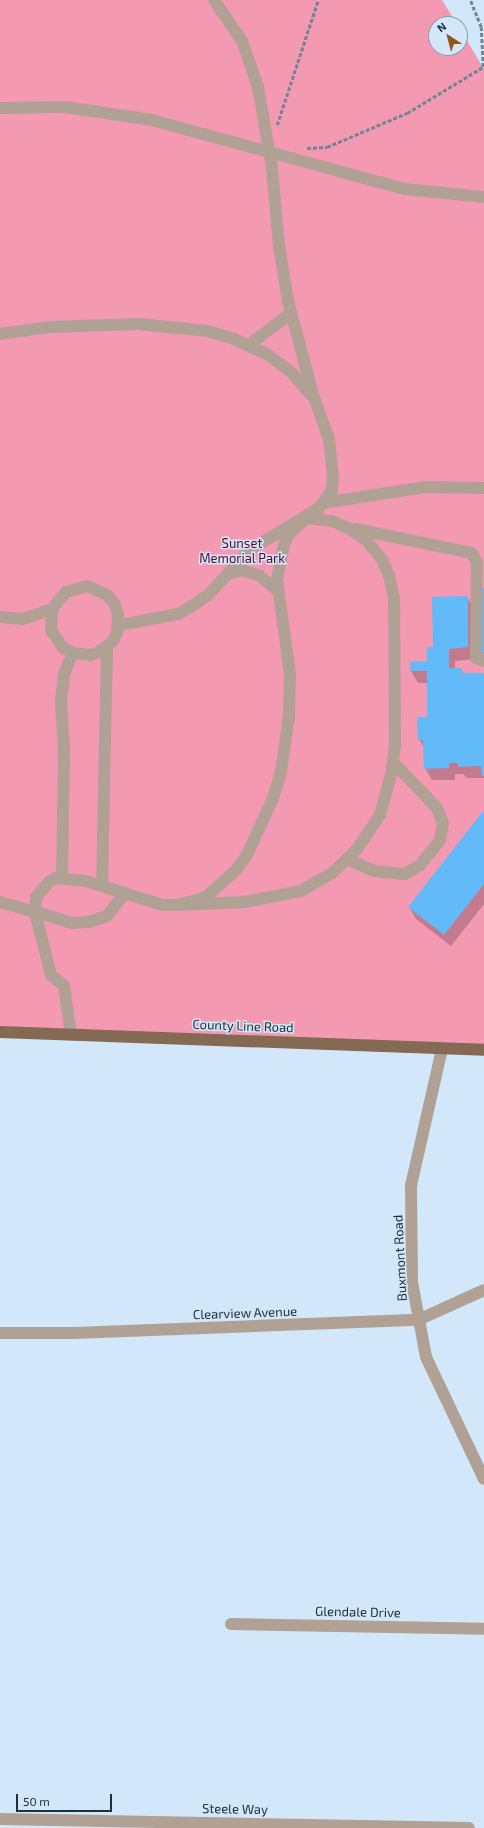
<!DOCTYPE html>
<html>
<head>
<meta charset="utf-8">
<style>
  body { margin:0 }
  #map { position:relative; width:484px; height:1828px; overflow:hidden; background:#d2e8fa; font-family:"Exo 2",sans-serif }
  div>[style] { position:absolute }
  .green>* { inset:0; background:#f499b2 }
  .shadow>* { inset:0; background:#0003 }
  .building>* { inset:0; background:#62baf9 }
  .path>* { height:2.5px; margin-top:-1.25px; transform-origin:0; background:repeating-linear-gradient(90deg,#728593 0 4px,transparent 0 6px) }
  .minor>* { height:12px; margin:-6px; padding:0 6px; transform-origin:6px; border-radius:6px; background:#b1a195 }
  .major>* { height:12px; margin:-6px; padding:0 6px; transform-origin:6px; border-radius:6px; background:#846953 }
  span { translate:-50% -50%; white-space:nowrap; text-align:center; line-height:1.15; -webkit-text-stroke:3px #d2e8fa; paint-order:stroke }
  .park-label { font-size:13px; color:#5e032c }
  .street-label { font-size:13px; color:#202f3a }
  .north { position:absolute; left:428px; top:16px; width:40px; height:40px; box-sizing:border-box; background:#d2e8fa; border:1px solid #8b9ead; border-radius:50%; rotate:324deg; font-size:11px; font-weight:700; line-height:16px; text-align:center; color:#202f3a }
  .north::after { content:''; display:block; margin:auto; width:14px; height:18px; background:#925616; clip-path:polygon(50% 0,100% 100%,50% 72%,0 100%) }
  .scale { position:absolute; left:16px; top:1794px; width:96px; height:18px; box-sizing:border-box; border:2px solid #202f3a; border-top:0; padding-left:5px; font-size:12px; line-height:14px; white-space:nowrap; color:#202f3a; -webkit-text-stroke:3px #d2e8fa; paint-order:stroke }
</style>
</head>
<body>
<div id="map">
  <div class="green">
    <i style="clip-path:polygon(0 0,442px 0,457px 24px,436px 24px,436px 48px,460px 48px,460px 29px,484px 69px,484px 1051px,0 1035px)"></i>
  </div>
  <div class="shadow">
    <i style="clip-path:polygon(467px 597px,474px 609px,474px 659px,455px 661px,455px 669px,461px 669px,464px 674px,484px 676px,484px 778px,466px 778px,464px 774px,455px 774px,455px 780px,432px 780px,425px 768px,425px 749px,419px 739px,428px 718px,428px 683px,418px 683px,411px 671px,411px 663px,428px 662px,434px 648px)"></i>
    <i style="clip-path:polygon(484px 812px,484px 904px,451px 946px,416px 919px,409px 907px)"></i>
  </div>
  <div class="building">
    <i style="clip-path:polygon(481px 588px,484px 588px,484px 654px,482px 654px)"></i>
    <i style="clip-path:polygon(468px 596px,468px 647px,449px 649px,449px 668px,462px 668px,462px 673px,483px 673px,484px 675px,484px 776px,482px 776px,481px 766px,458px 767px,458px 763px,449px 763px,449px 768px,424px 769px,423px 740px,418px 740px,417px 717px,427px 717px,427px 671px,410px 671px,410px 662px,427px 661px,427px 647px,433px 647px,432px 597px)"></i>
    <i style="clip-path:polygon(484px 810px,484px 884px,444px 935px,408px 907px)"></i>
  </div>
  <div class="path">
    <i style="left:277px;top:125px;width:132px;rotate:-71.8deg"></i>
    <i style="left:307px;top:148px;width:20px;rotate:-3deg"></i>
    <i style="left:327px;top:147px;width:87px;rotate:-23deg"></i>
    <i style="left:407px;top:113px;width:89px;rotate:-31.2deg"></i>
    <i style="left:483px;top:67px;width:40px;rotate:-92.9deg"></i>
    <i style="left:481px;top:27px;width:29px;rotate:-112deg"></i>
  </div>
  <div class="minor">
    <i style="left:214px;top:0;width:50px;rotate:55.7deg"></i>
    <i style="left:242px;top:41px;width:49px;rotate:70.8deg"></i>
    <i style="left:258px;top:87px;width:82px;rotate:80.2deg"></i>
    <i style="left:272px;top:168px;width:78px;rotate:84.9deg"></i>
    <i style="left:279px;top:246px;width:56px;rotate:80.7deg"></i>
    <i style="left:288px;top:301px;width:96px;rotate:75deg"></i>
    <i style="left:0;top:108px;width:65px;rotate:-0.9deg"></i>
    <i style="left:65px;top:107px;width:88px;rotate:8.5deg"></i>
    <i style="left:152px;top:120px;width:262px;rotate:15.3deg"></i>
    <i style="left:405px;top:189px;width:79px;rotate:5.8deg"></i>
    <i style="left:0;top:334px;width:49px;rotate:-8.1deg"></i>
    <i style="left:49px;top:327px;width:89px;rotate:-1.9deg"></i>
    <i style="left:138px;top:324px;width:70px;rotate:5.7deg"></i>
    <i style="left:208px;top:331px;width:27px;rotate:17deg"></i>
    <i style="left:234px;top:339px;width:38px;rotate:25deg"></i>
    <i style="left:268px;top:355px;width:29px;rotate:36deg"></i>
    <i style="left:291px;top:372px;width:37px;rotate:49deg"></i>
    <i style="left:315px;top:400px;width:41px;rotate:70.3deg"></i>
    <i style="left:329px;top:439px;width:36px;rotate:84deg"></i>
    <i style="left:333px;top:475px;width:15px;rotate:94deg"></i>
    <i style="left:332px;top:490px;width:22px;rotate:126deg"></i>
    <i style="left:319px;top:508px;width:81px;rotate:148.7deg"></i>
    <i style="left:250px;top:550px;width:62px;rotate:133deg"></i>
    <i style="left:208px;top:595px;width:19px;rotate:145deg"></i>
    <i style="left:192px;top:606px;width:16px;rotate:150deg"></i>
    <i style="left:178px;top:614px;width:60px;rotate:169.4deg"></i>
    <i style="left:249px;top:345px;width:53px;rotate:-37.3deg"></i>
    <i style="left:323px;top:503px;width:103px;rotate:-8.9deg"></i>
    <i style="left:425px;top:487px;width:59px;rotate:1deg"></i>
    <i style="left:355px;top:529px;width:119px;rotate:11.6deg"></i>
    <i style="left:472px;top:553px;width:11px;rotate:63deg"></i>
    <i style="left:477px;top:563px;width:95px;rotate:90.6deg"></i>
    <i style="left:476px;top:658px;width:9px;rotate:21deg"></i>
    <i style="left:228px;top:574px;width:15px;rotate:-16deg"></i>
    <i style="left:242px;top:570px;width:19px;rotate:18deg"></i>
    <i style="left:260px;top:576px;width:23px;rotate:40deg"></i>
    <i style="left:0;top:617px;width:23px;rotate:5deg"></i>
    <i style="left:23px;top:619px;width:31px;rotate:-19deg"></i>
    <i style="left:52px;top:609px;width:22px;rotate:-51deg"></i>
    <i style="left:66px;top:592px;width:22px;rotate:-16deg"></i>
    <i style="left:87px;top:586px;width:22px;rotate:24deg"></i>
    <i style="left:107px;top:595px;width:11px;rotate:49deg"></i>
    <i style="left:114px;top:603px;width:12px;rotate:70deg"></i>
    <i style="left:118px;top:614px;width:19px;rotate:93deg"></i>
    <i style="left:117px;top:633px;width:9px;rotate:117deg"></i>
    <i style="left:113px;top:641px;width:18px;rotate:142deg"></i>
    <i style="left:99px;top:652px;width:9px;rotate:159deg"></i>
    <i style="left:91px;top:655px;width:18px;rotate:-174deg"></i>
    <i style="left:73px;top:653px;width:11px;rotate:-153deg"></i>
    <i style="left:63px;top:648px;width:22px;rotate:-124deg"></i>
    <i style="left:51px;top:630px;width:21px;rotate:-87deg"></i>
    <i style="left:347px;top:859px;width:30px;rotate:24deg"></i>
    <i style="left:374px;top:871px;width:31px;rotate:6deg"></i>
    <i style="left:405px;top:874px;width:17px;rotate:-31deg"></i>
    <i style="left:420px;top:865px;width:32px;rotate:-51deg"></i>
    <i style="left:440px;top:840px;width:17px;rotate:-80deg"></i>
    <i style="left:443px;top:823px;width:16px;rotate:-112deg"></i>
    <i style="left:437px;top:808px;width:64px;rotate:-133.7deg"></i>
    <i style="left:62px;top:878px;width:126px;rotate:-89.1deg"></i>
    <i style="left:64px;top:752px;width:52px;rotate:-93.3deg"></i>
    <i style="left:61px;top:700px;width:26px;rotate:-83deg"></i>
    <i style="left:64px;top:674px;width:23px;rotate:-67deg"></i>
    <i style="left:102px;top:886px;width:239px;rotate:-88.8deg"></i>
    <i style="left:125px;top:893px;width:29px;rotate:128deg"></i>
    <i style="left:107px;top:916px;width:19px;rotate:162deg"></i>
    <i style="left:89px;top:922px;width:17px;rotate:177deg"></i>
    <i style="left:72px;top:923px;width:39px;rotate:-163deg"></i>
    <i style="left:35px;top:912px;width:15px;rotate:-86deg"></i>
    <i style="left:36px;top:897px;width:20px;rotate:-49deg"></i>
    <i style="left:49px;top:882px;width:8px;rotate:-30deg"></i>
    <i style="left:56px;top:878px;width:30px;rotate:6deg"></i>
    <i style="left:86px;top:881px;width:80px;rotate:17.5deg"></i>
    <i style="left:162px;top:905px;width:15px"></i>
    <i style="left:177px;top:905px;width:30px;rotate:-15deg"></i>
    <i style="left:206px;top:897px;width:40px;rotate:-42deg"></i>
    <i style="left:236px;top:870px;width:19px;rotate:-54deg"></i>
    <i style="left:247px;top:855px;width:63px;rotate:-65.5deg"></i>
    <i style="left:273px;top:798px;width:28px;rotate:-73deg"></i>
    <i style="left:281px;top:771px;width:55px;rotate:-81.6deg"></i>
    <i style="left:289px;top:717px;width:43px;rotate:-88.7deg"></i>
    <i style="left:290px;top:674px;width:95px;rotate:-97.9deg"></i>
    <i style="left:277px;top:580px;width:33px;rotate:-79deg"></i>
    <i style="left:283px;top:548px;width:14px;rotate:-69deg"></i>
    <i style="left:288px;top:535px;width:25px;rotate:-43deg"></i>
    <i style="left:306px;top:518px;width:26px;rotate:7deg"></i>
    <i style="left:332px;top:521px;width:17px;rotate:24deg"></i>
    <i style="left:348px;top:528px;width:20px;rotate:33deg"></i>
    <i style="left:365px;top:539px;width:26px;rotate:50deg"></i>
    <i style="left:382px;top:559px;width:18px;rotate:68deg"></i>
    <i style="left:389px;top:576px;width:23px;rotate:77deg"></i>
    <i style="left:394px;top:598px;width:147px;rotate:89.6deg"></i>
    <i style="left:395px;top:745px;width:26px;rotate:97deg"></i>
    <i style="left:392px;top:771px;width:46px;rotate:105.3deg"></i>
    <i style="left:380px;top:815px;width:40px;rotate:124deg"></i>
    <i style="left:358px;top:848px;width:36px;rotate:136deg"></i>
    <i style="left:332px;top:873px;width:36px;rotate:150deg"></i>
    <i style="left:301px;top:891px;width:58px;rotate:169.1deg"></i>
    <i style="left:244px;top:902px;width:67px;rotate:177.4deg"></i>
    <i style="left:0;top:902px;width:36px;rotate:16deg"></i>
    <i style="left:35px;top:912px;width:65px;rotate:75.7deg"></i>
    <i style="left:51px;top:975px;width:17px;rotate:40deg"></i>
    <i style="left:64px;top:986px;width:49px;rotate:81.7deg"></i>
    <i style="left:442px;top:1049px;width:140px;rotate:102.8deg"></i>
    <i style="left:411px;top:1186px;width:96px;rotate:89.4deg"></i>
    <i style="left:412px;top:1282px;width:76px;rotate:79.4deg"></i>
    <i style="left:426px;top:1357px;width:135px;rotate:64.6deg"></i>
    <i style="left:0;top:1333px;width:74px"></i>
    <i style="left:74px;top:1333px;width:344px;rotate:-2.2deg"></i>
    <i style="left:418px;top:1320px;width:72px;rotate:-24.4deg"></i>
    <i style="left:231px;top:1624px;width:253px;rotate:1.1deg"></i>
    <i style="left:0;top:1819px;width:469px;rotate:1.1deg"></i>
  </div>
  <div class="major">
    <i style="left:0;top:1032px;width:484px;rotate:2.1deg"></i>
  </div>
  <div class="park-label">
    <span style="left:242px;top:551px">Sunset<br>Memorial Park</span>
  </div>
  <div class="street-label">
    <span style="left:243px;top:1026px;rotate:2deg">County Line Road</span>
    <span style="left:400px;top:1258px;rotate:-93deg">Buxmont Road</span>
    <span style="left:245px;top:1313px;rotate:-2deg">Clearview Avenue</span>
    <span style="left:358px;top:1612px;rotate:1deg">Glendale Drive</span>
    <span style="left:235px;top:1809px;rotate:1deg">Steele Way</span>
  </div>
  <div class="north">N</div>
  <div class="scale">50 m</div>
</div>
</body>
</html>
